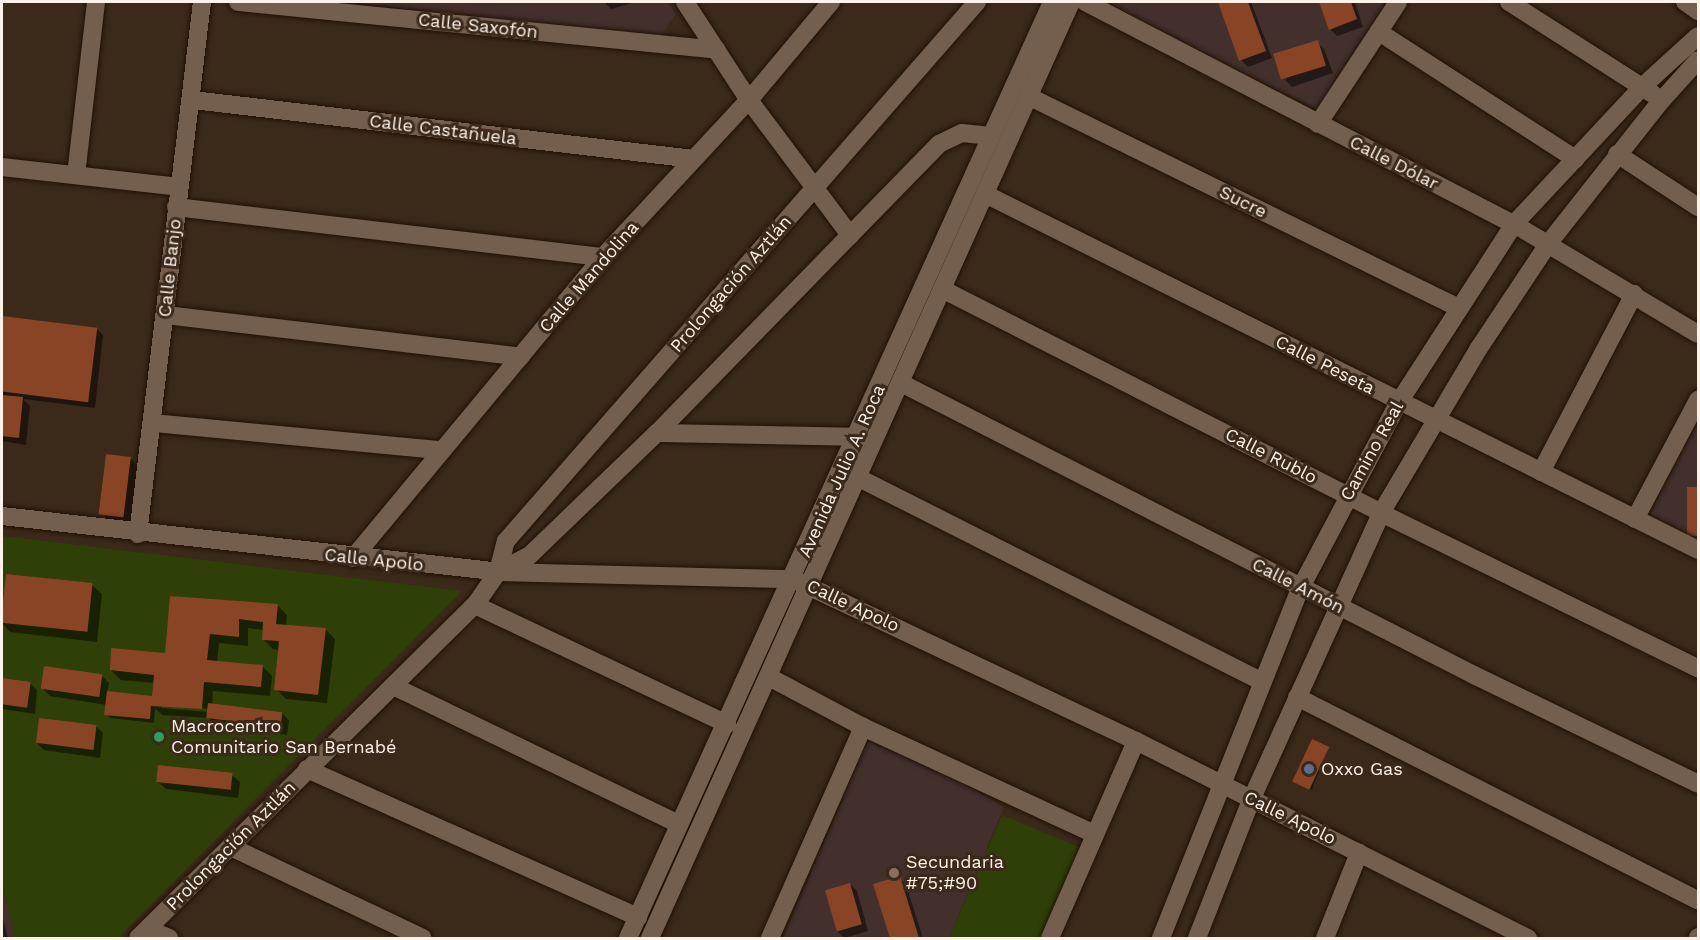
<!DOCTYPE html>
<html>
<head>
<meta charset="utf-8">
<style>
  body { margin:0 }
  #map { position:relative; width:1700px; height:940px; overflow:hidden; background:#3b291a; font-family:"Work Sans",sans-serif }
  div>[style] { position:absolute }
  .education>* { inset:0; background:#432f2c }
  .green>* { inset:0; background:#2e3f08 }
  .shadow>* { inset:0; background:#0007; transform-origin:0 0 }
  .building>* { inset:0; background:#894426; transform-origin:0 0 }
  .roads { filter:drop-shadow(0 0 2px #211104) drop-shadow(0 0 2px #211104) }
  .minor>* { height:18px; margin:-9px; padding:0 9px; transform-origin:9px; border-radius:9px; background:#745f4f }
  .dots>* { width:16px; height:16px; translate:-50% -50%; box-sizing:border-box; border:3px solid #3b291a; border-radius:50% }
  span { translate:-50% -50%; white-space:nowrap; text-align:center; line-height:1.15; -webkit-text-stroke:6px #3b291a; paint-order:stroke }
  .street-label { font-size:18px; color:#fdf1e8 }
  .poi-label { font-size:18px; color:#fdf1e8 }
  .left { translate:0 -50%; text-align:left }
  .frame { position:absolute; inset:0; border:3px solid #fdf1e8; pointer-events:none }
</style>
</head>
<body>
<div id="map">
  <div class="education">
    <i style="clip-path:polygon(345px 2px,667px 2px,676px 14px,658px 39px)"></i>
    <i style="clip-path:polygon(1101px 2px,1387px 2px,1317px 109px)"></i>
    <i style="clip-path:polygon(1698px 418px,1698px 542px,1648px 518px)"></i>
    <i style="clip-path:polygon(872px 731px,1004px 807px,949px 938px,783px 938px)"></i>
    <i style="clip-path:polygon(2px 883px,15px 938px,2px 938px)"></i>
  </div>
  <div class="green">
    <i style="clip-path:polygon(2px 536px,462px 591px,118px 938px,15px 938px,2px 883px)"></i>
    <i style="clip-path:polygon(1002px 815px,1081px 848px,1041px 938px,949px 938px)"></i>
  </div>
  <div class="shadow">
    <i style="clip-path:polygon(604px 2px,631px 2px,632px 3px,611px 9px)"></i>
    <i style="clip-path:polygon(1220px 2px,1251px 2px,1272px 58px,1248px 67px,1241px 60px)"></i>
    <i style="clip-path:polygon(1321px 2px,1355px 2px,1363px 27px,1337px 36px,1330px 29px)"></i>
    <i style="clip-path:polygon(1317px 42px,1324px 49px,1333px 73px,1292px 87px,1285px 80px)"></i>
    <i style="clip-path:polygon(2px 318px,96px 328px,103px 335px,95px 408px,23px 399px,30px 406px,26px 445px,2px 441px)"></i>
    <i style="clip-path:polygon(130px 458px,138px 466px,131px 524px,110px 521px,103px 514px)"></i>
    <i style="left:1688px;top:488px;width:10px;height:48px"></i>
    <i style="clip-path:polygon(7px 575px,92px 585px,102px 594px,97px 642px,10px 632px,2px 623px)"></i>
    <i style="clip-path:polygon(evenodd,172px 597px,278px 606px,287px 615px,286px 626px,325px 629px,335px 639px,327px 703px,286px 699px,276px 689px,279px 650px,273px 649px,264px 640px,264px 630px,248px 628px,248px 646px,219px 643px,217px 662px,262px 666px,272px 676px,270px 696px,213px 691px,212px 705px,282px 713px,289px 721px,287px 735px,216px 725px,209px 718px,162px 715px,155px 708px,154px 723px,111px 718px,106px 714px,107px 705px,50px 696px,43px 689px,101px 675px,109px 683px,107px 692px,153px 700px,155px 683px,121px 680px,111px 670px,166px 654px,172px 597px,161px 705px,210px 709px,209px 712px,161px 708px,161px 705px)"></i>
    <i style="clip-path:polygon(2px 652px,3px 654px,2px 676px)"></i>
    <i style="clip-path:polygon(2px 680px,30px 683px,37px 690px,35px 714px,2px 709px)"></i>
    <i style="clip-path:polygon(96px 726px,103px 733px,100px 758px,44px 750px,37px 743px)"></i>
    <i style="clip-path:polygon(1328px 748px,1312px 790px,1296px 783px)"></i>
    <i style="clip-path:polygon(232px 775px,240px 782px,238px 798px,166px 789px,158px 782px)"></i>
    <i style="clip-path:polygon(899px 878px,906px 885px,923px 938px,891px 938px,875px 885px)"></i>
    <i style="clip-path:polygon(850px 884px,857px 891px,868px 931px,844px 938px,837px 931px)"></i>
    <i style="clip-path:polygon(2px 915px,8px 938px,2px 938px)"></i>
  </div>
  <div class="building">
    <i style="clip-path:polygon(1218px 2px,1248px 2px,1266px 51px,1239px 61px)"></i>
    <i style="clip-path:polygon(1319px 2px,1351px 2px,1357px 19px,1329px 30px)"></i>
    <i style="left:1318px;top:40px;width:27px;height:47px;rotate:73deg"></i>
    <i style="left:2px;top:316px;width:96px;height:75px;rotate:7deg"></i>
    <i style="clip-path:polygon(2px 395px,23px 397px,19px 438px,2px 436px)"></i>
    <i style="left:106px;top:454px;width:25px;height:61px;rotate:7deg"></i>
    <i style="left:1687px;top:487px;width:11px;height:49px"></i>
    <i style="left:6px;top:574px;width:87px;height:49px;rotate:6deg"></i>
    <i style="clip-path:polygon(170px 596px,278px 604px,276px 624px,326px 628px,318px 695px,274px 690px,279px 641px,262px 640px,263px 622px,239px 619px,239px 637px,210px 634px,207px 660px,263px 665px,261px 687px,204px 682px,202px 709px,151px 706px,150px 719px,104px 715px,107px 691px,152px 696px,154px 675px,110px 670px,111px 648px,165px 653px)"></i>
    <i style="left:44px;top:666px;width:59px;height:23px;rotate:8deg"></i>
    <i style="left:2px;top:678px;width:29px;height:26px;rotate:8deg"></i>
    <i style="left:208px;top:703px;width:75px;height:15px;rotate:7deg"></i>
    <i style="left:39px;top:718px;width:58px;height:25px;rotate:7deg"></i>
    <i style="left:1312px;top:739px;width:19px;height:47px;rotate:25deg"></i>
    <i style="left:158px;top:765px;width:75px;height:17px;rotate:6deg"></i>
    <i style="clip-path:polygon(900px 876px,919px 938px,890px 938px,873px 884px)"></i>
    <i style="left:850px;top:883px;width:43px;height:26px;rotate:74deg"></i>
  </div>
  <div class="roads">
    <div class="minor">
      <i style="left:238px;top:2px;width:481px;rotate:5.7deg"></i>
      <i style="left:685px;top:2px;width:117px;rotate:56.9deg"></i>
      <i style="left:749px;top:100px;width:169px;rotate:53.2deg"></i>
      <i style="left:1085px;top:2px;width:483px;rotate:27.4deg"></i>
      <i style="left:1514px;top:224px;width:214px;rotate:30.9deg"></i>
      <i style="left:1509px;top:2px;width:171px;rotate:32.6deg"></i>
      <i style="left:1685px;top:2px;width:16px;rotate:35deg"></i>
      <i style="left:1379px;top:32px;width:234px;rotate:32.9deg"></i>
      <i style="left:1030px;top:97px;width:476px;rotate:26.2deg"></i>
      <i style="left:193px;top:100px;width:504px;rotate:6.72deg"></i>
      <i style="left:1318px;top:124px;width:146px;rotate:-56.7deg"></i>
      <i style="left:1617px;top:154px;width:97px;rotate:33.2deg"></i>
      <i style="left:2px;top:167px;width:178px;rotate:6.4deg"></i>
      <i style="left:76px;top:175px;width:174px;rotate:-83.4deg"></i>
      <i style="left:985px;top:194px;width:797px;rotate:26.53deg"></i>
      <i style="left:176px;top:207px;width:430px;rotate:6.7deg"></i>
      <i style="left:942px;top:289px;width:493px;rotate:27deg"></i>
      <i style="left:1381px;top:513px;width:353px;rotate:26.1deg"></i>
      <i style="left:166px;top:315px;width:357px;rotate:6.7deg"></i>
      <i style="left:901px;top:383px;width:643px;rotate:27deg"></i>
      <i style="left:1474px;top:675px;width:249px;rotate:25.9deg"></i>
      <i style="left:153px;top:423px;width:288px;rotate:5.4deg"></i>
      <i style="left:657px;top:433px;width:200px;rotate:1.1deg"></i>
      <i style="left:1541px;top:472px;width:201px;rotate:-62.4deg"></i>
      <i style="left:857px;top:477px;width:454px;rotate:26.8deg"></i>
      <i style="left:2px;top:516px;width:499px;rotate:6.4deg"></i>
      <i style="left:498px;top:572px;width:295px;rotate:1.4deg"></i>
      <i style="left:793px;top:579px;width:379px;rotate:25.3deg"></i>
      <i style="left:1136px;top:741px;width:439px;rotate:26.7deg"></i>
      <i style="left:1635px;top:519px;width:135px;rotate:-62.1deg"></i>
      <i style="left:138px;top:534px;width:536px;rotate:-83.14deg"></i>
      <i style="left:353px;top:558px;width:391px;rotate:-50.3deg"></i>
      <i style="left:603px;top:257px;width:214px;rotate:-47.1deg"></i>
      <i style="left:749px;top:100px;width:128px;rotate:-50.1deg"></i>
      <i style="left:499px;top:571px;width:34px;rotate:-27deg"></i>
      <i style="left:529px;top:556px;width:178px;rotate:-43.9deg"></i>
      <i style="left:657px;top:433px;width:404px;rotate:-45.7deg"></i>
      <i style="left:939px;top:144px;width:25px;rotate:-26deg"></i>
      <i style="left:962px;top:133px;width:29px;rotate:6deg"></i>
      <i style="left:475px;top:605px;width:279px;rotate:25.3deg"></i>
      <i style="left:769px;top:677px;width:106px;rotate:28deg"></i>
      <i style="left:863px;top:727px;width:255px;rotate:24.8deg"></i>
      <i style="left:393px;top:686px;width:318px;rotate:25.8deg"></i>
      <i style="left:1297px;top:697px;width:449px;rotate:26.9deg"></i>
      <i style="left:307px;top:769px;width:363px;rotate:24.1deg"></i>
      <i style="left:231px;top:847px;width:212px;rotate:25.4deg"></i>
      <i style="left:148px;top:929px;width:23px;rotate:23deg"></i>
      <i style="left:138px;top:938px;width:474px;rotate:-44.7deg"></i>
      <i style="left:475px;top:605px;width:40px;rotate:-55.1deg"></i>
      <i style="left:498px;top:572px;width:32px;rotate:-76deg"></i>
      <i style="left:506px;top:541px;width:716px;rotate:-48.85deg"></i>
      <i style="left:628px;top:938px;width:1028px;rotate:-65.63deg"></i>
      <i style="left:650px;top:938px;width:1026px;rotate:-65.78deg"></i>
      <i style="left:770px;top:938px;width:231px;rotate:-66.2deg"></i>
      <i style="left:1050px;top:938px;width:215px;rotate:-66.4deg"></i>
      <i style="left:1161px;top:938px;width:378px;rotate:-68.3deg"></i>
      <i style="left:1301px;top:587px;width:209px;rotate:-62.1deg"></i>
      <i style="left:1399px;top:402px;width:212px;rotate:-57.1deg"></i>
      <i style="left:1514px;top:224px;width:189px;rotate:-46.9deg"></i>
      <i style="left:1643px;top:86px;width:74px;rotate:-42.3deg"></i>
      <i style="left:1197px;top:938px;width:150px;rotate:-68.6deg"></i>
      <i style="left:1252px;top:798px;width:313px;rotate:-65.6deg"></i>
      <i style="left:1381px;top:513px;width:192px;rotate:-59.3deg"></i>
      <i style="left:1479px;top:348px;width:125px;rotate:-56.4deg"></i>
      <i style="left:1548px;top:244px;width:182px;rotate:-51.7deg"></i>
      <i style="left:1661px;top:101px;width:55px;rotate:-47.9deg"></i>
      <i style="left:1325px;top:938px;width:92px;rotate:-68.2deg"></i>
      <i style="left:1698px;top:938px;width:1px;rotate:-90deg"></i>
    </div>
  </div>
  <div class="dots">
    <i style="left:159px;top:737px;background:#2e9e5b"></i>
    <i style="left:1309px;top:769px;background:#5c6f8a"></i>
    <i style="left:894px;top:873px;background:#8d6e63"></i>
  </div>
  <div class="street-label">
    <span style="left:478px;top:26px;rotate:6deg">Calle Saxofón</span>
    <span style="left:443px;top:130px;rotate:7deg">Calle Castañuela</span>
    <span style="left:1394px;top:163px;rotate:27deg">Calle Dólar</span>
    <span style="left:1243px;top:202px;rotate:26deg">Sucre</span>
    <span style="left:170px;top:268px;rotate:-84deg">Calle Banjo</span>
    <span style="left:589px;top:277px;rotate:-49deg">Calle Mandolina</span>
    <span style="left:731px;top:284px;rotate:-49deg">Prolongación Aztlán</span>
    <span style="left:1325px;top:365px;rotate:27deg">Calle Peseta</span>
    <span style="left:1372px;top:451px;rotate:-61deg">Camino Real</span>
    <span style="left:1271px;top:456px;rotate:27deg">Calle Rublo</span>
    <span style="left:842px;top:471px;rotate:-66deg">Avenida Julio A. Roca</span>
    <span style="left:374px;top:560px;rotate:6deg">Calle Apolo</span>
    <span style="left:1298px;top:586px;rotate:27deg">Calle Amón</span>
    <span style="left:853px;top:606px;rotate:25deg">Calle Apolo</span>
    <span style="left:1290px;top:818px;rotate:26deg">Calle Apolo</span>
    <span style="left:231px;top:846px;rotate:-45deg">Prolongación Aztlán</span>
  </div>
  <div class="poi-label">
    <span class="left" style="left:171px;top:737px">Macrocentro<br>Comunitario San Bernabé</span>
    <span class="left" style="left:1321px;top:769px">Oxxo Gas</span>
    <span class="left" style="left:906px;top:873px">Secundaria<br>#75;#90</span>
  </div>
  <div class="frame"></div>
</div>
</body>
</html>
